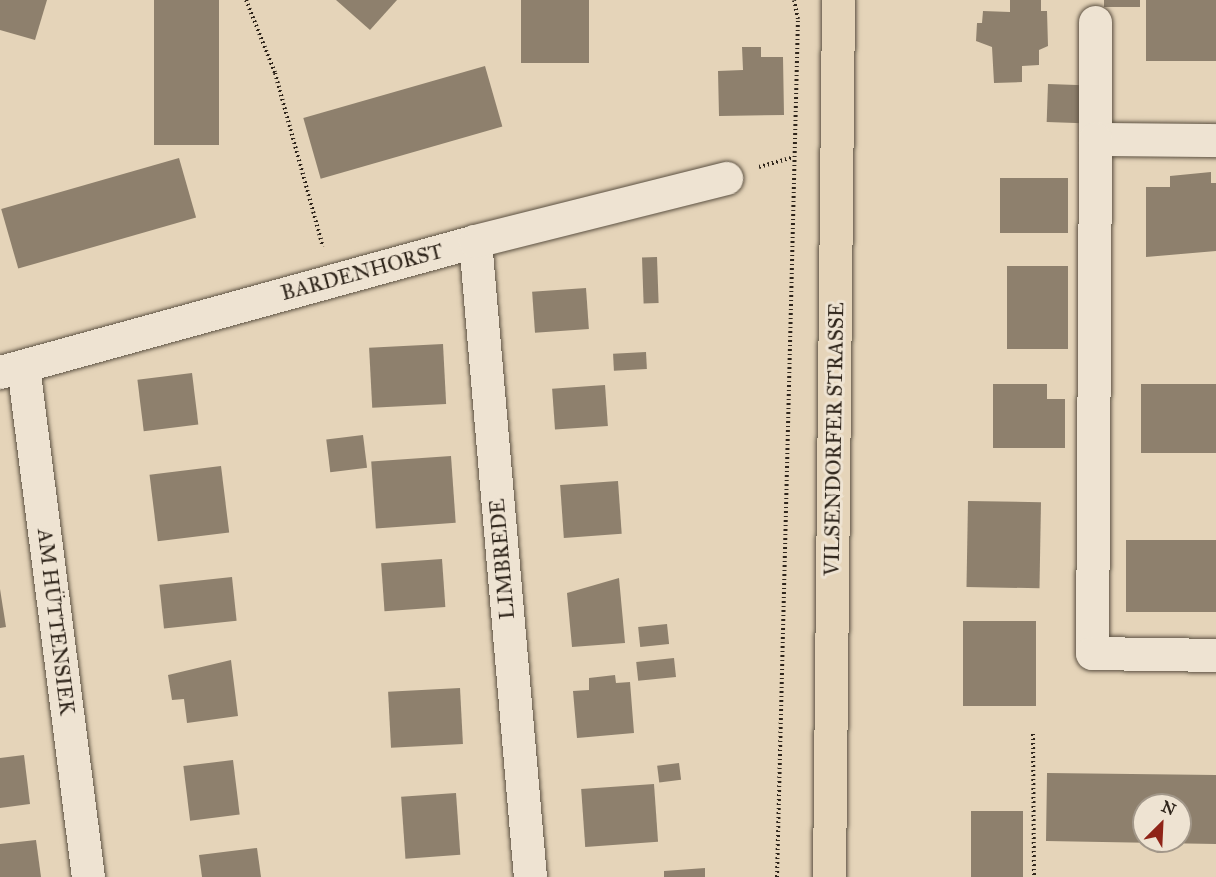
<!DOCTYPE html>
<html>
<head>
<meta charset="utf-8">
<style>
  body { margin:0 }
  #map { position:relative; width:1216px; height:877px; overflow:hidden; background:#e5d4b9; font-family:"IM FELL Great Primer",serif }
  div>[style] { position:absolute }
  .building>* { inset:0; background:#8e806d; transform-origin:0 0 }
  .path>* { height:4px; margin-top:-2px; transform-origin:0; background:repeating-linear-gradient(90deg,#2f251b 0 1.5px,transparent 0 4.5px) }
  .roads { filter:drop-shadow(0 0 2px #5c5142) drop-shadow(0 0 2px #5c5142) }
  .minor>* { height:33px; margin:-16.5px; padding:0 16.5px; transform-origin:16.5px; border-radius:16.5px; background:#eee3d2 }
  .major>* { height:33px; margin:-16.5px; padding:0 16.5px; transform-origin:16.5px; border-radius:16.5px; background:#e5d4b9 }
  span { translate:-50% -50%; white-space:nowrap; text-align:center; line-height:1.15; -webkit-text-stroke:6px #eee3d2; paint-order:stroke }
  .street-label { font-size:21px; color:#2f251b }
  .north { position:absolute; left:1132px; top:793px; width:60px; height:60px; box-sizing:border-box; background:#eee3d2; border:2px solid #a29789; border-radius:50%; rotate:24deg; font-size:16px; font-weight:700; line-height:24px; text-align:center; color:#2f251b }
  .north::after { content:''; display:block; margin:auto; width:21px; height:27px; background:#8f2418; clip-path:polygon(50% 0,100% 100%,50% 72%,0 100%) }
</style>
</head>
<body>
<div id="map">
  <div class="building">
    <i style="clip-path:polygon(0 0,47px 0,35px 40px,0 30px)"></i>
    <i style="left:154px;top:0;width:65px;height:145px"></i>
    <i style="clip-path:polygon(336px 0,397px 0,370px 30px)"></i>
    <i style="left:521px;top:0;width:68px;height:63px"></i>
    <i style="clip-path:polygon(1010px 0,1041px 0,1041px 11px,1047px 11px,1048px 46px,1039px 50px,1039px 65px,1022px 66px,1022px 82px,994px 83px,992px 47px,976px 41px,977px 23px,982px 23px,983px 11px,1010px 12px)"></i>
    <i style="left:1104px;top:0;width:36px;height:7px"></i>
    <i style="left:1146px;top:0;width:70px;height:61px"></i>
    <i style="clip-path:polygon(742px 47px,761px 47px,761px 57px,783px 57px,784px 115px,719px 116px,718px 71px,743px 70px)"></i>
    <i style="left:485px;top:66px;width:63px;height:189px;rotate:74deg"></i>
    <i style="left:1048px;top:84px;width:36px;height:38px;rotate:2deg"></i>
    <i style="left:179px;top:158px;width:62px;height:185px;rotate:74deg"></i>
    <i style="clip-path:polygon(1211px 172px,1211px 183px,1216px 183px,1216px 251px,1146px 257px,1146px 187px,1170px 187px,1170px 176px)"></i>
    <i style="left:1000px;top:178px;width:68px;height:55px"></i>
    <i style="left:657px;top:257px;width:46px;height:15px;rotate:88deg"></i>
    <i style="left:1007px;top:266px;width:61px;height:83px"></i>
    <i style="left:586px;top:288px;width:41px;height:54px;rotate:86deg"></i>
    <i style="left:443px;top:344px;width:60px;height:74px;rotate:87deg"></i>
    <i style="left:646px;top:352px;width:17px;height:33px;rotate:87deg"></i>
    <i style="left:192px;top:373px;width:52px;height:55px;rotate:83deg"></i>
    <i style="clip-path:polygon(993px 384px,1047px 384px,1047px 399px,1065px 399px,1065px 448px,993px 448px)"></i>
    <i style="left:1141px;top:384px;width:75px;height:69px"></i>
    <i style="left:605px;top:385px;width:41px;height:53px;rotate:86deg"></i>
    <i style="left:363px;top:435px;width:33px;height:37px;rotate:83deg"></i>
    <i style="left:451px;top:456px;width:67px;height:80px;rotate:86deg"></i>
    <i style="left:221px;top:466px;width:67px;height:72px;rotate:83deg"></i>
    <i style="left:618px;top:481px;width:53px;height:58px;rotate:86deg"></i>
    <i style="left:968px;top:501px;width:73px;height:86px;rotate:1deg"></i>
    <i style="left:1126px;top:540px;width:90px;height:72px"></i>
    <i style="left:442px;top:559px;width:48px;height:61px;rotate:86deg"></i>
    <i style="left:232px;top:577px;width:44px;height:73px;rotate:84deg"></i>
    <i style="clip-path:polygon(619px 578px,625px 643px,572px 647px,567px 593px)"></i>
    <i style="clip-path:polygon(0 589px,6px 627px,0 628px)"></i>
    <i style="left:963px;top:621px;width:73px;height:85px"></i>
    <i style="left:667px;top:624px;width:20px;height:29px;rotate:84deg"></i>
    <i style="left:674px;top:658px;width:19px;height:38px;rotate:84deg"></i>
    <i style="clip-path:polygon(231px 660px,238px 716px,187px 723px,184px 699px,172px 700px,168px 675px)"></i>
    <i style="clip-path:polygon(615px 675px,616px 683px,630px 682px,634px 733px,577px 738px,573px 691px,589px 690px,589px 678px)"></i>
    <i style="left:460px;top:688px;width:56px;height:72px;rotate:87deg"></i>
    <i style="clip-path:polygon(24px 755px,30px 804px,0 808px,0 758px)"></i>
    <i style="left:233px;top:760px;width:55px;height:50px;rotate:83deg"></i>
    <i style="left:679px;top:763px;width:17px;height:22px;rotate:83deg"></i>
    <i style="clip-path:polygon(evenodd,1047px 773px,1216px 775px,1216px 844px,1046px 841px,1047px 773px,1144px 805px,1180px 805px,1180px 841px,1144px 841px,1144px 805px)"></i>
    <i style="left:654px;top:784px;width:58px;height:73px;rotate:86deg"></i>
    <i style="left:456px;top:793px;width:62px;height:55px;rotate:86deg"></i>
    <i style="left:971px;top:811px;width:52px;height:66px"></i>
    <i style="clip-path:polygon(36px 840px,41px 877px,0 877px,0 844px)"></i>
    <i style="clip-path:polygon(257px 848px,261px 877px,202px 877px,199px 855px)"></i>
    <i style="clip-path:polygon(705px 868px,705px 877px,664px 877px,664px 871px)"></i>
  </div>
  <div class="path">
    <i style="left:246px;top:0;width:79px;rotate:68.3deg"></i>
    <i style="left:275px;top:73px;width:180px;rotate:74.6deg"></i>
    <i style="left:759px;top:167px;width:36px;rotate:-16deg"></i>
    <i style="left:1033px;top:734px;width:143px;rotate:89.6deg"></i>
    <i style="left:777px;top:877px;width:858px;rotate:-88.6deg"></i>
    <i style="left:798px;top:19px;width:19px;rotate:-102deg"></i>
  </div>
  <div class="roads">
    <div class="minor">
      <i style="left:1095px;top:139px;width:117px;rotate:-90deg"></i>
      <i style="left:1216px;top:140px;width:121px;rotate:-179.5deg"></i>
      <i style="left:1095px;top:139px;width:514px;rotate:90.33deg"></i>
      <i style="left:1092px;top:653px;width:124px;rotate:0.9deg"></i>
      <i style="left:475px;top:241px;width:638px;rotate:85.06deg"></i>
      <i style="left:23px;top:366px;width:515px;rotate:82.75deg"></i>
      <i style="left:0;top:372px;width:493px;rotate:-15.4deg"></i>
      <i style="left:475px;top:241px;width:259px;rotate:-14.1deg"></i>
    </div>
    <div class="major">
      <i style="left:829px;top:877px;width:877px;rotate:-89.41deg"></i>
    </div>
  </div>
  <div class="street-label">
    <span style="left:362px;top:272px;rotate:-15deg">BARDENHORST</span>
    <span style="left:834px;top:439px;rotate:-89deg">VILSENDORFER STRASSE</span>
    <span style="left:502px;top:559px;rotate:-95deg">LIMBREDE</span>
    <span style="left:56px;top:622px;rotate:83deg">AM HÜTTENSIEK</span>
  </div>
  <div class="north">N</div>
</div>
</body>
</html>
